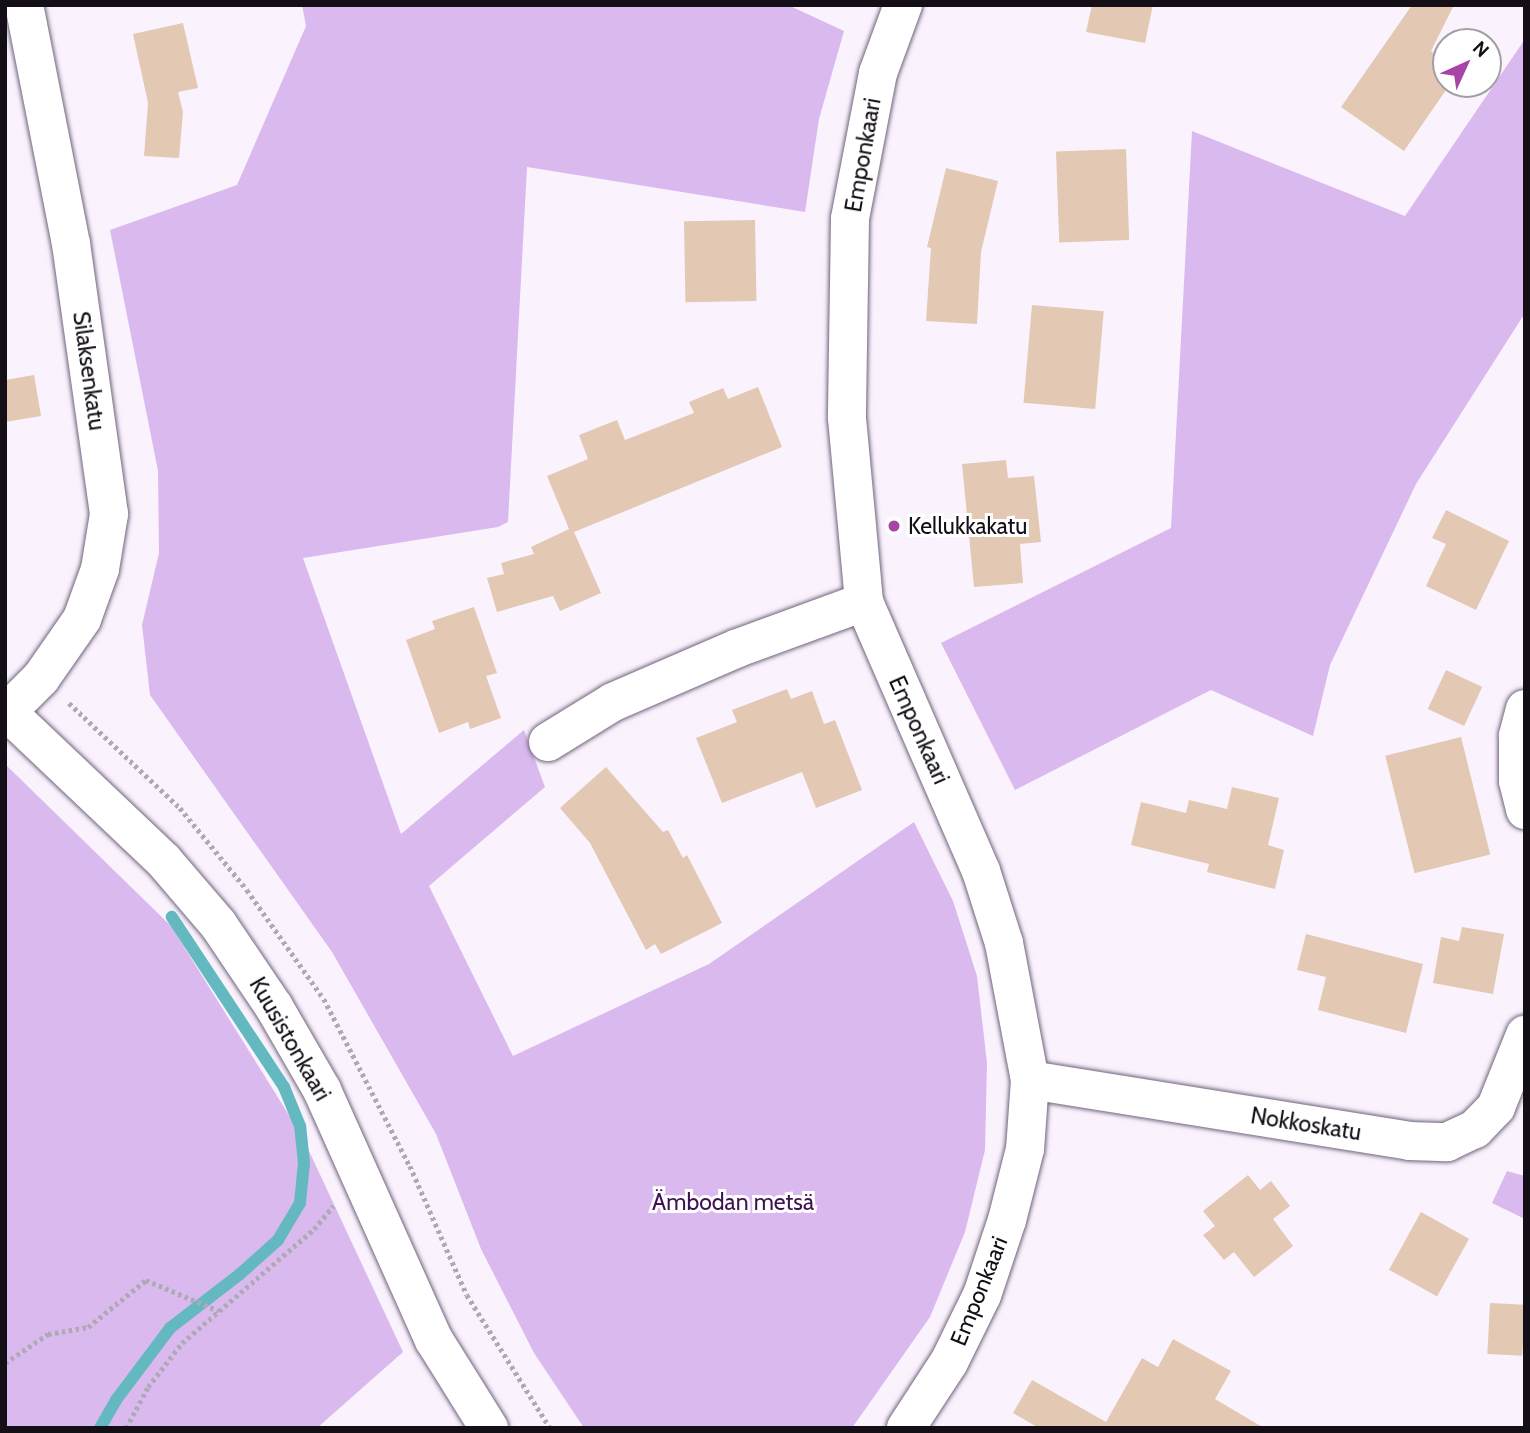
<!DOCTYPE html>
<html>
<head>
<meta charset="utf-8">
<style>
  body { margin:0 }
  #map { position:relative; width:1530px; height:1433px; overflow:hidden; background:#faf3fe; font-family:Cabin,sans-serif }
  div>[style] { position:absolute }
  .green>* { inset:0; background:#d9b9ee }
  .stream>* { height:12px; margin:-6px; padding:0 6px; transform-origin:6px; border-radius:6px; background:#64b9c0 }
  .building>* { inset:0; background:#e3c8b3; transform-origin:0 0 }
  .path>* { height:4.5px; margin-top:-2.25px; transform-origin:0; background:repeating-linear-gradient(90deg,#afa9b3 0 3.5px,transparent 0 7px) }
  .roads { filter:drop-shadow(0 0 2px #72637c) drop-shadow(0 0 2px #72637c) }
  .minor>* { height:38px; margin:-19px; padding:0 19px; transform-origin:19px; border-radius:19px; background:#fff }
  .tertiary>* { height:38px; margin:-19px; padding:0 19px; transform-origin:19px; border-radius:19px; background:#fff }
  .dots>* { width:19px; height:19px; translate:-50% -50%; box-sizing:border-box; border:4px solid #fff; border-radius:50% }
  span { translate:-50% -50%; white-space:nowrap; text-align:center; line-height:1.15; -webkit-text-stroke:6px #fff; paint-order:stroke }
  .street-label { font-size:23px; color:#140e17 }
  .poi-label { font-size:23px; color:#140e17 }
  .left { translate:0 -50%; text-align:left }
  .park-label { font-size:23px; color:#3d1352 }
  .frame { position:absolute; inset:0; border:7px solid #140e17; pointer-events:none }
  .north { position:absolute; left:1432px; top:28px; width:70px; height:70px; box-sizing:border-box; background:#fff; border:2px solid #a19fa2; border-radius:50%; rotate:45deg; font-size:19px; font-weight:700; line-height:28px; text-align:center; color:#140e17 }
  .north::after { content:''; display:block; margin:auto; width:24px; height:32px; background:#a843a7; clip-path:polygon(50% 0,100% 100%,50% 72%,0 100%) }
</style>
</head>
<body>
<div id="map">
  <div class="green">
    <i style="clip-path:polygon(302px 5px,788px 5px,844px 31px,819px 119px,805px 212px,527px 167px,508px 522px,498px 527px,303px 558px,401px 834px,524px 730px,545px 787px,429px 886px,513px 1056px,709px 964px,914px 822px,953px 901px,977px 976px,987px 1063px,985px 1150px,965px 1232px,930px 1317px,852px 1428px,584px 1428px,534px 1353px,481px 1249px,436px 1134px,332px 952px,150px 695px,142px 625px,159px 553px,158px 471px,110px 230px,237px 185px,306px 26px)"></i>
    <i style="clip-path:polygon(1525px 39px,1525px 313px,1416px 484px,1330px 665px,1313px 736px,1211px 690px,1015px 790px,941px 643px,1171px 528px,1192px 131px,1405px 216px)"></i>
    <i style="clip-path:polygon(5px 764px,171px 926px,302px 1136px,403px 1352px,317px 1428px,5px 1428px)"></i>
    <i style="clip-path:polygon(1507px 1171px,1525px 1176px,1525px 1219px,1492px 1203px)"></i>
  </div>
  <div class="stream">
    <i style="left:100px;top:1428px;width:32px;rotate:-60deg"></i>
    <i style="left:116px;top:1400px;width:90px;rotate:-53.1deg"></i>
    <i style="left:170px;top:1328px;width:88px;rotate:-37.6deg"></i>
    <i style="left:240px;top:1274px;width:51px;rotate:-41.8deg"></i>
    <i style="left:278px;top:1240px;width:43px;rotate:-59.3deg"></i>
    <i style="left:300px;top:1203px;width:40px;rotate:-84.3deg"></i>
    <i style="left:304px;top:1163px;width:37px;rotate:-96deg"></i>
    <i style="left:300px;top:1126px;width:42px;rotate:-112.3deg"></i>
    <i style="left:284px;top:1087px;width:204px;rotate:-123.4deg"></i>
  </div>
  <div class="building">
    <i style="clip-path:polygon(1092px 5px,1153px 5px,1145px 43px,1086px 32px)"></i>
    <i style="clip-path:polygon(1412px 5px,1454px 5px,1431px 51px,1446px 62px,1446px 90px,1404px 151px,1341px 107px)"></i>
    <i style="clip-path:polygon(183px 23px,198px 88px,178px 92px,183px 112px,179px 158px,144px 156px,148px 103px,133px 34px)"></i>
    <i style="left:1126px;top:149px;width:91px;height:70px;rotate:88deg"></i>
    <i style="clip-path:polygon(946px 168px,998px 181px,981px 252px,977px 324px,926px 321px,931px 248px,927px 247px)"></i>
    <i style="left:755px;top:220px;width:81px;height:71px;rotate:89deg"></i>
    <i style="left:1032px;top:305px;width:72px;height:98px;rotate:5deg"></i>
    <i style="clip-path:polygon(34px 375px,41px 416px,5px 422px,5px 380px)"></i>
    <i style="clip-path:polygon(758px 387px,782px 447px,574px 532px,601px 593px,560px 611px,553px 596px,497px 612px,487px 578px,504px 574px,501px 563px,534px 554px,531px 547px,569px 529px,547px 476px,588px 459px,579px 435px,617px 420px,625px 440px,694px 413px,689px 402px,723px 388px,728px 399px)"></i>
    <i style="clip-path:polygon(1006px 460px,1008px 478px,1034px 476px,1041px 542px,1020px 544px,1023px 583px,974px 587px,962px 464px)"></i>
    <i style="clip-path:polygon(1446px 510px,1509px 541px,1476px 610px,1426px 586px,1446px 544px,1432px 538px)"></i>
    <i style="clip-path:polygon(474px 607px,497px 673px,486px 676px,501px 718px,470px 729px,468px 722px,439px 733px,406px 640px,435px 629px,432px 621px)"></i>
    <i style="left:1446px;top:670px;width:40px;height:43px;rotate:25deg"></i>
    <i style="clip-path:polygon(787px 689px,791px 699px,812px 691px,824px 724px,835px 720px,862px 790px,816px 808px,802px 772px,722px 803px,696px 738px,737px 722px,732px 710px)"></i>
    <i style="left:1461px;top:737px;width:121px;height:78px;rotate:76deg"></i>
    <i style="clip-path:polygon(606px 767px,663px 832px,668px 830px,683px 858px,687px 855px,722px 923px,661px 954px,655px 944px,646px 950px,590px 843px,560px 808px)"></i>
    <i style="clip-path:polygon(1232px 787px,1279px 798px,1268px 845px,1284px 850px,1275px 889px,1207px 872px,1209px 864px,1131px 845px,1141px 802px,1186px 813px,1189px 800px,1227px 809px)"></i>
    <i style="clip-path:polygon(1462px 927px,1504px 934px,1493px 994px,1433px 983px,1441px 937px,1459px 941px)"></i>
    <i style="clip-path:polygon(1306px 934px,1423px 964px,1406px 1033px,1318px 1010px,1326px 977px,1297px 970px)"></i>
    <i style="clip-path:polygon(1248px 1175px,1260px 1190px,1271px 1181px,1290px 1206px,1273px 1219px,1293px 1246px,1254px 1277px,1234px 1252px,1224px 1260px,1203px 1235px,1215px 1226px,1203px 1211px)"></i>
    <i style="left:1421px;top:1212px;width:55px;height:66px;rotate:29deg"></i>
    <i style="left:1490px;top:1303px;width:35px;height:51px;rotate:3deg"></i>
    <i style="clip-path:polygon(1173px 1339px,1231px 1371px,1215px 1399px,1264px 1428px,1039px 1428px,1013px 1413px,1032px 1380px,1106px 1422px,1142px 1358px,1158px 1367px)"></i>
  </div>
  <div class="path">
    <i style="left:69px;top:703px;width:153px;rotate:43.4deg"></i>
    <i style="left:180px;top:808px;width:106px;rotate:50.7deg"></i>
    <i style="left:247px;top:890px;width:133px;rotate:54.8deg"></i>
    <i style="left:324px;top:999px;width:188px;rotate:62.8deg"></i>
    <i style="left:410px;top:1166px;width:141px;rotate:66.2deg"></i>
    <i style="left:467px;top:1295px;width:157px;rotate:58deg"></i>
    <i style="left:5px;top:1363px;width:52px;rotate:-34deg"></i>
    <i style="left:48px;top:1334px;width:41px;rotate:-9.9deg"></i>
    <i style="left:88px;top:1327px;width:75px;rotate:-39deg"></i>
    <i style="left:146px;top:1280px;width:79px;rotate:23deg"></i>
    <i style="left:126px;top:1428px;width:47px;rotate:-61.8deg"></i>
    <i style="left:148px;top:1387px;width:56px;rotate:-52.3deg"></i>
    <i style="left:182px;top:1343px;width:174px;rotate:-40.8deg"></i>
    <i style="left:314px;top:1229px;width:30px;rotate:-50deg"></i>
  </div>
  <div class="roads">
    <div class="minor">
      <i style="left:903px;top:5px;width:72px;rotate:110.2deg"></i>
      <i style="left:878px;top:73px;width:149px;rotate:100.9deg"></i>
      <i style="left:850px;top:219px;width:199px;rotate:90.9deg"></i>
      <i style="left:847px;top:418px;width:185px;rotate:84.7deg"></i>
      <i style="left:864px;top:602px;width:293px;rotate:66.5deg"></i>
      <i style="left:981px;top:871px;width:76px;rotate:72.3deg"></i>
      <i style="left:1004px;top:943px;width:139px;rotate:79.3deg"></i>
      <i style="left:1030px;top:1080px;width:69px;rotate:94.1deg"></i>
      <i style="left:1025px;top:1149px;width:73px;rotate:104.2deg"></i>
      <i style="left:1007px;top:1220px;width:79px;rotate:108.4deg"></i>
      <i style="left:982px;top:1295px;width:75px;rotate:116.2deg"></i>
      <i style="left:949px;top:1362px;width:79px;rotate:123.1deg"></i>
      <i style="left:1525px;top:709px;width:28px;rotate:105deg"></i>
      <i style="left:1518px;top:736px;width:45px;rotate:90deg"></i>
      <i style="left:1518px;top:781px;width:30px;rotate:76deg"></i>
      <i style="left:7px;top:712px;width:48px;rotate:-45deg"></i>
      <i style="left:41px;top:678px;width:72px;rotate:-55.2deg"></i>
      <i style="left:82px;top:619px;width:53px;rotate:-70.2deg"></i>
      <i style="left:100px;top:569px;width:56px;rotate:-80.7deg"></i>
      <i style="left:109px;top:514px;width:273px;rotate:-98deg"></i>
      <i style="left:71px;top:244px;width:244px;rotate:-101.1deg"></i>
      <i style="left:548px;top:742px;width:76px;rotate:-31.6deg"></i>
      <i style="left:613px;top:702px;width:136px;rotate:-23.4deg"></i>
      <i style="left:738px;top:648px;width:134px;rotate:-20.1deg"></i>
      <i style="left:1030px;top:1080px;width:384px;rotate:9.1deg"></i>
      <i style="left:1409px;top:1141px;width:38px;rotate:2deg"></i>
      <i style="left:1447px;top:1142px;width:31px;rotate:-25deg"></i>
      <i style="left:1475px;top:1129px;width:30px;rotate:-46deg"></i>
      <i style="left:1496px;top:1107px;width:78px;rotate:-68.1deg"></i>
    </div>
    <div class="tertiary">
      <i style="left:5px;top:710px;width:219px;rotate:43.5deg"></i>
      <i style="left:164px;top:861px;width:83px;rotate:49.4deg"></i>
      <i style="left:218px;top:924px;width:100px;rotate:56deg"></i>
      <i style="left:274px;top:1007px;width:96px;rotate:60deg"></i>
      <i style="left:322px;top:1090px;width:274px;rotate:65.9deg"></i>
      <i style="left:434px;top:1340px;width:104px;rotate:58deg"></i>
    </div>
  </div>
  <div class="dots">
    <i style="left:894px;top:526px;background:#a843a7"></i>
  </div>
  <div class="street-label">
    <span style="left:863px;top:155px;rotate:-80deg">Emponkaari</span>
    <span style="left:89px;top:371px;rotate:82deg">Silaksenkatu</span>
    <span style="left:919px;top:730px;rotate:66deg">Emponkaari</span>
    <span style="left:290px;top:1039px;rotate:60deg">Kuusistonkaari</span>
    <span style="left:1306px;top:1124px;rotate:9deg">Nokkoskatu</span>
    <span style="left:979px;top:1291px;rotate:-68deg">Emponkaari</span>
  </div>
  <div class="poi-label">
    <span class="left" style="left:908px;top:526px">Kellukkakatu</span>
  </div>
  <div class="park-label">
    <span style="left:733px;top:1202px">Ämbodan metsä</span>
  </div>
  <div class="frame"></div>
  <div class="north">N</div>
</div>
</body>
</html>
